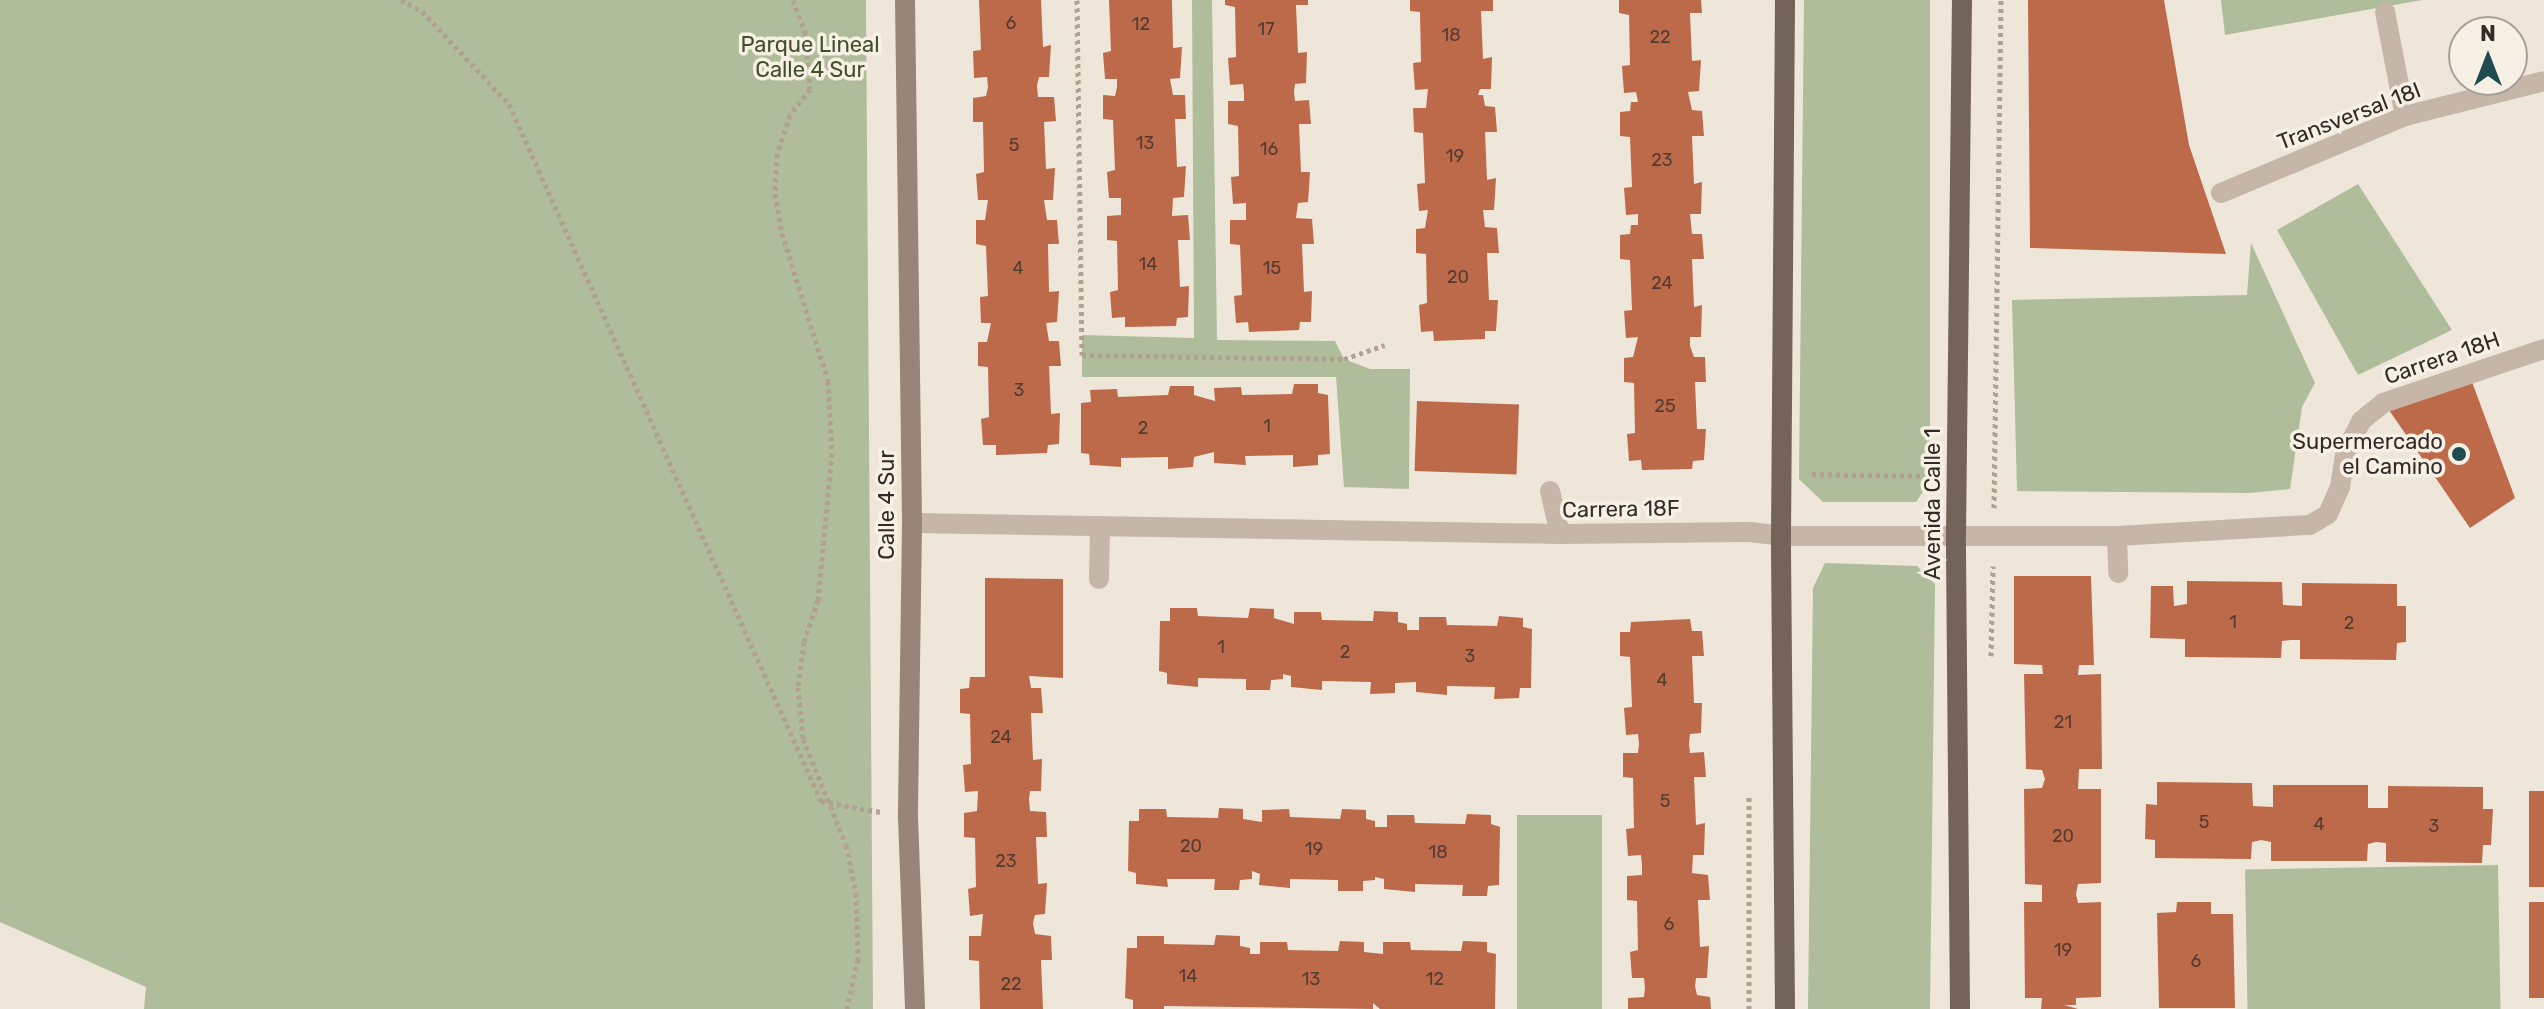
<!DOCTYPE html>
<html>
<head>
<meta charset="utf-8">
<style>
  body { margin:0 }
  #map { position:relative; width:2544px; height:1009px; overflow:hidden; background:#efe6da; font-family:Rubik,sans-serif }
  div>[style] { position:absolute }
  .green>* { inset:0; background:#b0bd9b; transform-origin:0 0 }
  .building>* { inset:0; background:#bd6a4a; transform-origin:0 0 }
  .path>* { height:5px; margin-top:-2.5px; transform-origin:0; background:repeating-linear-gradient(90deg,#b2a091 0 4px,transparent 0 8px) }
  .service>* { height:20px; margin:-10px; padding:0 10px; transform-origin:10px; border-radius:10px; background:#c6b6a7 }
  .minor>* { height:20px; margin:-10px; padding:0 10px; transform-origin:10px; border-radius:10px; background:#c6b6a7 }
  .secondary>* { height:20px; margin:-10px; padding:0 10px; transform-origin:10px; border-radius:10px; background:#998578 }
  .primary>* { height:20px; margin:-10px; padding:0 10px; transform-origin:10px; border-radius:10px; background:#746359 }
  .dots>* { width:22px; height:22px; translate:-50% -50%; box-sizing:border-box; border:4px solid #f7f0e5; border-radius:50% }
  span { translate:-50% -50%; white-space:nowrap; text-align:center; line-height:1.15; -webkit-text-stroke:7px #f7f0e5; paint-order:stroke }
  .number-label { font-size:18px; color:#563b30 }
  .number-label span { -webkit-text-stroke-width:0 }
  .park-label { font-size:22px; color:#414f2c }
  .street-label { font-size:22px; color:#332b27 }
  .poi-label { font-size:22px; color:#332b27 }
  .right { translate:-100% -50%; text-align:right }
  .north { position:absolute; left:2448px; top:16px; width:80px; height:80px; box-sizing:border-box; background:#f7f0e5; border:2px solid #a9a199; border-radius:50%; rotate:0deg; font-size:22px; font-weight:700; line-height:32px; text-align:center; color:#332b27 }
  .north::after { content:''; display:block; margin:auto; width:28px; height:36px; background:#204c51; clip-path:polygon(50% 0,100% 100%,50% 72%,0 100%) }
</style>
</head>
<body>
<div id="map">
  <div class="green">
    <i style="clip-path:polygon(0 0,866px 0,873px 1009px,144px 1009px,146px 987px,0 922px)"></i>
    <i style="clip-path:polygon(1192px 0,1212px 0,1217px 340px,1335px 341px,1344px 359px,1370px 369px,1410px 369px,1409px 489px,1344px 487px,1336px 377px,1082px 377px,1082px 335px,1194px 338px)"></i>
    <i style="clip-path:polygon(1804px 0,1930px 0,1930px 481px,1916px 502px,1823px 502px,1799px 479px)"></i>
    <i style="clip-path:polygon(2221px 0,2422px 0,2225px 35px)"></i>
    <i style="clip-path:polygon(2358px 184px,2452px 330px,2358px 375px,2277px 230px)"></i>
    <i style="clip-path:polygon(2251px 243px,2315px 383px,2302px 407px,2290px 489px,2249px 493px,2017px 491px,2012px 300px,2247px 295px)"></i>
    <i style="clip-path:polygon(1825px 563px,1917px 566px,1935px 584px,1930px 1009px,1808px 1009px,1813px 588px)"></i>
    <i style="left:1517px;top:815px;width:85px;height:194px"></i>
    <i style="left:2498px;top:865px;width:144px;height:253px;rotate:89deg"></i>
  </div>
  <div class="building">
    <i style="clip-path:polygon(979px 0,1041px 0,1043px 47px,1051px 45px,1049px 77px,1039px 77px,1037px 85px,1038px 97px,1054px 97px,1056px 121px,1044px 122px,1046px 169px,1055px 168px,1053px 200px,1044px 200px,1047px 220px,1057px 220px,1059px 244px,1048px 244px,1049px 292px,1059px 291px,1057px 322px,1046px 323px,1049px 341px,1059px 341px,1061px 366px,1049px 366px,1051px 414px,1060px 413px,1059px 444px,1048px 445px,1047px 453px,996px 455px,996px 445px,983px 445px,981px 419px,989px 417px,988px 367px,978px 366px,978px 342px,987px 342px,991px 323px,981px 323px,980px 297px,988px 296px,986px 246px,976px 244px,976px 220px,985px 220px,988px 200px,978px 200px,976px 174px,984px 172px,983px 122px,973px 122px,973px 98px,986px 96px,988px 87px,987px 77px,974px 78px,973px 51px,981px 50px)"></i>
    <i style="clip-path:polygon(1109px 0,1172px 0,1173px 48px,1182px 47px,1180px 78px,1170px 79px,1173px 95px,1185px 95px,1186px 119px,1175px 119px,1177px 167px,1186px 166px,1184px 197px,1173px 198px,1172px 216px,1188px 215px,1190px 240px,1178px 240px,1180px 287px,1189px 286px,1188px 317px,1177px 318px,1176px 326px,1125px 327px,1125px 317px,1112px 318px,1110px 292px,1118px 290px,1117px 241px,1107px 240px,1107px 216px,1121px 215px,1121px 198px,1109px 198px,1107px 172px,1115px 170px,1113px 120px,1103px 119px,1103px 95px,1115px 96px,1117px 87px,1117px 79px,1105px 79px,1103px 53px,1111px 51px)"></i>
    <i style="clip-path:polygon(1225px 0,1308px 0,1308px 5px,1296px 5px,1298px 53px,1307px 52px,1306px 83px,1295px 84px,1294px 92px,1295px 101px,1309px 100px,1311px 124px,1299px 124px,1301px 172px,1310px 172px,1308px 202px,1298px 203px,1296px 218px,1312px 219px,1314px 244px,1302px 244px,1304px 292px,1312px 291px,1311px 322px,1300px 322px,1299px 330px,1249px 332px,1248px 322px,1236px 323px,1234px 296px,1242px 295px,1240px 245px,1230px 244px,1230px 220px,1246px 220px,1246px 203px,1233px 204px,1231px 177px,1239px 176px,1238px 126px,1228px 124px,1228px 101px,1244px 101px,1244px 93px,1243px 84px,1230px 85px,1228px 58px,1236px 57px,1235px 7px,1225px 5px)"></i>
    <i style="clip-path:polygon(1410px 0,1493px 0,1493px 11px,1481px 11px,1483px 59px,1492px 57px,1491px 89px,1480px 89px,1478px 95px,1483px 95px,1485px 106px,1495px 107px,1497px 132px,1485px 132px,1487px 180px,1496px 178px,1494px 210px,1483px 210px,1485px 227px,1497px 228px,1499px 253px,1487px 253px,1489px 300px,1498px 300px,1496px 331px,1485px 331px,1485px 339px,1434px 341px,1433px 331px,1421px 332px,1419px 305px,1427px 303px,1426px 254px,1416px 253px,1416px 229px,1425px 228px,1428px 210px,1419px 211px,1417px 184px,1425px 183px,1423px 133px,1414px 132px,1413px 108px,1426px 108px,1428px 89px,1415px 90px,1413px 63px,1421px 62px,1420px 12px,1410px 11px)"></i>
    <i style="clip-path:polygon(1619px 0,1701px 0,1702px 13px,1690px 13px,1692px 61px,1701px 60px,1699px 91px,1688px 92px,1692px 110px,1702px 111px,1704px 136px,1692px 136px,1694px 184px,1702px 182px,1701px 214px,1690px 214px,1692px 234px,1702px 234px,1704px 259px,1692px 259px,1694px 307px,1702px 305px,1701px 337px,1690px 337px,1690px 346px,1694px 357px,1705px 357px,1706px 382px,1695px 382px,1697px 429px,1706px 429px,1704px 460px,1693px 461px,1692px 469px,1642px 470px,1641px 460px,1629px 461px,1627px 434px,1635px 433px,1634px 383px,1624px 382px,1624px 358px,1633px 357px,1638px 337px,1626px 338px,1624px 311px,1632px 310px,1630px 260px,1620px 259px,1620px 235px,1630px 234px,1631px 225px,1638px 225px,1638px 214px,1626px 215px,1624px 188px,1632px 187px,1630px 137px,1620px 136px,1620px 112px,1630px 111px,1631px 102px,1638px 102px,1636px 92px,1624px 93px,1622px 66px,1630px 65px,1629px 15px,1619px 13px)"></i>
    <i style="clip-path:polygon(2028px 0,2164px 0,2189px 145px,2226px 254px,2030px 248px)"></i>
    <i style="clip-path:polygon(2472px 382px,2515px 498px,2470px 528px,2389px 410px)"></i>
    <i style="clip-path:polygon(1294px 384px,1318px 384px,1318px 393px,1328px 395px,1330px 454px,1318px 455px,1318px 465px,1293px 467px,1293px 455px,1245px 456px,1246px 465px,1214px 463px,1214px 452px,1194px 457px,1193px 467px,1168px 469px,1168px 457px,1121px 458px,1121px 467px,1090px 465px,1089px 454px,1081px 453px,1081px 403px,1091px 402px,1090px 390px,1117px 389px,1118px 397px,1168px 395px,1170px 386px,1194px 386px,1194px 395px,1215px 401px,1214px 388px,1241px 387px,1242px 395px,1292px 394px)"></i>
    <i style="left:1417px;top:401px;width:102px;height:70px;rotate:2deg"></i>
    <i style="clip-path:polygon(2014px 576px,2091px 576px,2094px 665px,2079px 665px,2078px 675px,2101px 674px,2102px 769px,2079px 769px,2078px 789px,2101px 789px,2101px 883px,2078px 884px,2076px 894px,2078px 903px,2101px 902px,2101px 997px,2076px 998px,2076px 1005px,2064px 1005px,2078px 1009px,2041px 1009px,2042px 998px,2025px 998px,2024px 902px,2042px 902px,2042px 885px,2025px 884px,2024px 789px,2042px 788px,2045px 779px,2042px 770px,2026px 769px,2024px 674px,2043px 674px,2042px 665px,2014px 664px)"></i>
    <i style="clip-path:polygon(985px 578px,1063px 579px,1063px 678px,1029px 676px,1031px 688px,1041px 688px,1043px 713px,1031px 713px,1033px 760px,1042px 759px,1041px 791px,1030px 791px,1029px 799px,1030px 811px,1046px 812px,1047px 837px,1036px 837px,1038px 884px,1047px 883px,1045px 914px,1035px 915px,1033px 923px,1035px 934px,1051px 936px,1052px 960px,1041px 960px,1043px 1009px,980px 1009px,979px 961px,969px 960px,969px 936px,981px 936px,983px 914px,970px 916px,968px 889px,976px 887px,975px 838px,964px 837px,964px 813px,977px 811px,978px 791px,965px 792px,963px 765px,971px 764px,970px 714px,960px 713px,960px 689px,969px 688px,970px 677px,985px 677px)"></i>
    <i style="clip-path:polygon(2187px 581px,2282px 582px,2283px 605px,2302px 606px,2302px 583px,2397px 584px,2397px 606px,2406px 606px,2406px 642px,2397px 643px,2396px 660px,2300px 659px,2300px 640px,2291px 640px,2282px 641px,2281px 658px,2185px 657px,2185px 639px,2150px 638px,2151px 586px,2173px 586px,2174px 606px,2187px 604px)"></i>
    <i style="clip-path:polygon(1170px 608px,1197px 608px,1198px 616px,1248px 618px,1250px 608px,1274px 609px,1274px 618px,1294px 624px,1294px 612px,1321px 612px,1322px 620px,1373px 621px,1374px 611px,1398px 612px,1398px 622px,1407px 624px,1407px 630px,1419px 630px,1419px 617px,1446px 617px,1447px 625px,1497px 626px,1499px 616px,1523px 618px,1523px 627px,1532px 629px,1531px 688px,1520px 688px,1519px 698px,1494px 699px,1495px 687px,1447px 686px,1447px 695px,1416px 692px,1416px 682px,1395px 683px,1395px 693px,1370px 694px,1371px 682px,1322px 681px,1322px 690px,1291px 687px,1291px 676px,1283px 674px,1283px 679px,1271px 680px,1270px 690px,1246px 690px,1246px 679px,1198px 678px,1198px 687px,1167px 684px,1167px 673px,1159px 671px,1160px 621px,1170px 621px)"></i>
    <i style="clip-path:polygon(1690px 619px,1692px 631px,1702px 631px,1704px 656px,1692px 656px,1694px 703px,1702px 703px,1701px 733px,1690px 734px,1689px 743px,1690px 753px,1704px 752px,1706px 777px,1694px 777px,1696px 825px,1705px 823px,1704px 855px,1693px 855px,1692px 873px,1708px 875px,1710px 900px,1698px 900px,1700px 947px,1709px 946px,1707px 978px,1696px 978px,1695px 986px,1697px 995px,1710px 997px,1711px 1009px,1628px 1009px,1628px 998px,1644px 997px,1645px 988px,1644px 978px,1632px 978px,1630px 952px,1638px 950px,1637px 901px,1627px 900px,1627px 876px,1642px 875px,1642px 865px,1641px 855px,1628px 856px,1626px 829px,1634px 828px,1633px 778px,1623px 777px,1623px 753px,1638px 753px,1639px 744px,1638px 734px,1626px 735px,1624px 708px,1632px 707px,1630px 657px,1620px 656px,1620px 632px,1630px 632px,1631px 622px)"></i>
    <i style="clip-path:polygon(2157px 782px,2252px 783px,2253px 806px,2273px 807px,2273px 785px,2368px 785px,2368px 808px,2388px 808px,2388px 786px,2483px 787px,2483px 809px,2493px 809px,2491px 845px,2483px 845px,2482px 863px,2386px 862px,2386px 843px,2376px 842px,2368px 844px,2367px 861px,2271px 861px,2271px 842px,2261px 840px,2252px 842px,2251px 859px,2155px 858px,2155px 840px,2145px 839px,2146px 804px,2157px 805px)"></i>
    <i style="left:2529px;top:791px;width:15px;height:96px"></i>
    <i style="clip-path:polygon(1219px 808px,1243px 809px,1243px 819px,1262px 822px,1262px 810px,1289px 809px,1290px 817px,1340px 819px,1342px 809px,1366px 810px,1366px 819px,1375px 821px,1375px 827px,1387px 827px,1387px 815px,1414px 815px,1415px 823px,1465px 824px,1467px 814px,1491px 815px,1491px 824px,1500px 827px,1499px 885px,1488px 886px,1487px 896px,1462px 896px,1463px 885px,1415px 884px,1415px 892px,1384px 889px,1384px 879px,1375px 877px,1375px 880px,1363px 881px,1363px 891px,1338px 891px,1338px 880px,1290px 879px,1290px 888px,1259px 885px,1260px 874px,1252px 871px,1252px 879px,1240px 880px,1239px 890px,1214px 890px,1215px 879px,1167px 879px,1168px 887px,1136px 884px,1136px 873px,1128px 871px,1129px 821px,1139px 821px,1139px 809px,1166px 809px,1167px 817px,1218px 818px)"></i>
    <i style="clip-path:polygon(2177px 902px,2211px 902px,2211px 914px,2233px 914px,2235px 1008px,2159px 1008px,2157px 913px,2176px 912px)"></i>
    <i style="left:2529px;top:902px;width:15px;height:96px"></i>
    <i style="clip-path:polygon(1216px 935px,1240px 936px,1240px 946px,1250px 948px,1250px 954px,1260px 954px,1260px 942px,1287px 942px,1288px 950px,1338px 951px,1340px 941px,1364px 942px,1364px 952px,1383px 954px,1383px 942px,1410px 942px,1411px 950px,1461px 951px,1463px 941px,1487px 942px,1487px 952px,1496px 954px,1495px 1009px,1380px 1009px,1373px 1003px,1373px 1009px,1164px 1006px,1164px 1009px,1133px 1009px,1133px 1000px,1125px 998px,1127px 948px,1137px 948px,1137px 936px,1164px 936px,1164px 944px,1214px 945px)"></i>
  </div>
  <div class="path">
    <i style="left:401px;top:0;width:24px;rotate:28deg"></i>
    <i style="left:422px;top:11px;width:127px;rotate:46.9deg"></i>
    <i style="left:509px;top:104px;width:764px;rotate:65.89deg"></i>
    <i style="left:821px;top:801px;width:60px;rotate:10.6deg"></i>
    <i style="left:793px;top:0;width:33px;rotate:69deg"></i>
    <i style="left:805px;top:31px;width:58px;rotate:85.1deg"></i>
    <i style="left:810px;top:89px;width:33px;rotate:128deg"></i>
    <i style="left:790px;top:115px;width:41px;rotate:108.4deg"></i>
    <i style="left:777px;top:154px;width:40px;rotate:92.9deg"></i>
    <i style="left:775px;top:194px;width:40px;rotate:80deg"></i>
    <i style="left:782px;top:233px;width:155px;rotate:72.7deg"></i>
    <i style="left:828px;top:381px;width:72px;rotate:86.8deg"></i>
    <i style="left:832px;top:453px;width:148px;rotate:95.4deg"></i>
    <i style="left:818px;top:600px;width:44px;rotate:108.4deg"></i>
    <i style="left:804px;top:642px;width:45px;rotate:97.6deg"></i>
    <i style="left:798px;top:687px;width:52px;rotate:84.5deg"></i>
    <i style="left:803px;top:739px;width:114px;rotate:67.9deg"></i>
    <i style="left:846px;top:845px;width:49px;rotate:78.2deg"></i>
    <i style="left:856px;top:893px;width:66px;rotate:88.3deg"></i>
    <i style="left:858px;top:959px;width:51px;rotate:102.4deg"></i>
    <i style="left:1077px;top:0;width:355px;rotate:89.2deg"></i>
    <i style="left:1082px;top:355px;width:262px;rotate:0.9deg"></i>
    <i style="left:1344px;top:359px;width:43px;rotate:-18.9deg"></i>
    <i style="left:1812px;top:474px;width:118px;rotate:1deg"></i>
    <i style="left:1994px;top:508px;width:508px;rotate:-89.21deg"></i>
    <i style="left:1991px;top:656px;width:90px;rotate:-88.7deg"></i>
    <i style="left:1749px;top:1009px;width:215px;rotate:-90deg"></i>
  </div>
  <div class="service">
    <i style="left:1550px;top:491px;width:44px;rotate:76.9deg"></i>
    <i style="left:2117px;top:536px;width:37px;rotate:88deg"></i>
    <i style="left:1099px;top:579px;width:53px;rotate:-88.9deg"></i>
  </div>
  <div class="minor">
    <i style="left:2385px;top:12px;width:106px;rotate:79.1deg"></i>
    <i style="left:2221px;top:193px;width:199px;rotate:-22.7deg"></i>
    <i style="left:2405px;top:116px;width:143px;rotate:-14.1deg"></i>
    <i style="left:912px;top:523px;width:648px;rotate:0.97deg"></i>
    <i style="left:1560px;top:534px;width:190px;rotate:-0.6deg"></i>
    <i style="left:1750px;top:532px;width:31px;rotate:7deg"></i>
    <i style="left:1781px;top:536px;width:336px"></i>
    <i style="left:2117px;top:536px;width:193px;rotate:-3.3deg"></i>
    <i style="left:2310px;top:525px;width:21px;rotate:-31deg"></i>
    <i style="left:2328px;top:514px;width:30px;rotate:-66deg"></i>
    <i style="left:2340px;top:487px;width:36px;rotate:-81deg"></i>
    <i style="left:2346px;top:451px;width:34px;rotate:-63deg"></i>
    <i style="left:2361px;top:421px;width:28px;rotate:-39deg"></i>
    <i style="left:2383px;top:403px;width:170px;rotate:-18.5deg"></i>
  </div>
  <div class="secondary">
    <i style="left:905px;top:0;width:523px;rotate:89.23deg"></i>
    <i style="left:912px;top:523px;width:294px;rotate:90.8deg"></i>
    <i style="left:908px;top:817px;width:192px;rotate:87.9deg"></i>
  </div>
  <div class="primary">
    <i style="left:1785px;top:1009px;width:473px;rotate:-90.5deg"></i>
    <i style="left:1781px;top:536px;width:536px;rotate:-89.57deg"></i>
    <i style="left:1960px;top:1009px;width:474px;rotate:-90.5deg"></i>
    <i style="left:1956px;top:535px;width:535px;rotate:-89.36deg"></i>
  </div>
  <div class="dots">
    <i style="left:2459px;top:454px;background:#204c51"></i>
  </div>
  <div class="number-label">
    <span style="left:1011px;top:23px">6</span>
    <span style="left:1141px;top:24px">12</span>
    <span style="left:1266px;top:29px">17</span>
    <span style="left:1451px;top:35px">18</span>
    <span style="left:1660px;top:37px">22</span>
    <span style="left:1145px;top:143px">13</span>
    <span style="left:1014px;top:145px">5</span>
    <span style="left:1269px;top:149px">16</span>
    <span style="left:1455px;top:156px">19</span>
    <span style="left:1662px;top:160px">23</span>
    <span style="left:1148px;top:264px">14</span>
    <span style="left:1018px;top:268px">4</span>
    <span style="left:1272px;top:268px">15</span>
    <span style="left:1458px;top:277px">20</span>
    <span style="left:1662px;top:283px">24</span>
    <span style="left:1019px;top:390px">3</span>
    <span style="left:1665px;top:406px">25</span>
    <span style="left:1267px;top:426px">1</span>
    <span style="left:1143px;top:428px">2</span>
    <span style="left:2233px;top:622px">1</span>
    <span style="left:2349px;top:623px">2</span>
    <span style="left:1221px;top:647px">1</span>
    <span style="left:1345px;top:652px">2</span>
    <span style="left:1470px;top:656px">3</span>
    <span style="left:1662px;top:680px">4</span>
    <span style="left:2063px;top:722px">21</span>
    <span style="left:1001px;top:737px">24</span>
    <span style="left:1665px;top:801px">5</span>
    <span style="left:2204px;top:822px">5</span>
    <span style="left:2319px;top:824px">4</span>
    <span style="left:2434px;top:826px">3</span>
    <span style="left:2063px;top:836px">20</span>
    <span style="left:1191px;top:846px">20</span>
    <span style="left:1314px;top:849px">19</span>
    <span style="left:1438px;top:852px">18</span>
    <span style="left:1006px;top:861px">23</span>
    <span style="left:1669px;top:924px">6</span>
    <span style="left:2063px;top:950px">19</span>
    <span style="left:2196px;top:961px">6</span>
    <span style="left:1188px;top:976px">14</span>
    <span style="left:1311px;top:979px">13</span>
    <span style="left:1435px;top:979px">12</span>
    <span style="left:1011px;top:984px">22</span>
  </div>
  <div class="park-label">
    <span style="left:810px;top:57px">Parque Lineal<br>Calle 4 Sur</span>
  </div>
  <div class="street-label">
    <span style="left:2349px;top:116px;rotate:-21deg">Transversal 18I</span>
    <span style="left:2442px;top:358px;rotate:-19deg">Carrera 18H</span>
    <span style="left:1933px;top:504px;rotate:-90deg">Avenida Calle 1</span>
    <span style="left:887px;top:505px;rotate:-90deg">Calle 4 Sur</span>
    <span style="left:1621px;top:509px;rotate:-1deg">Carrera 18F</span>
  </div>
  <div class="poi-label">
    <span class="right" style="left:2443px;top:454px">Supermercado<br>el Camino</span>
  </div>
  <div class="north">N</div>
</div>
</body>
</html>
